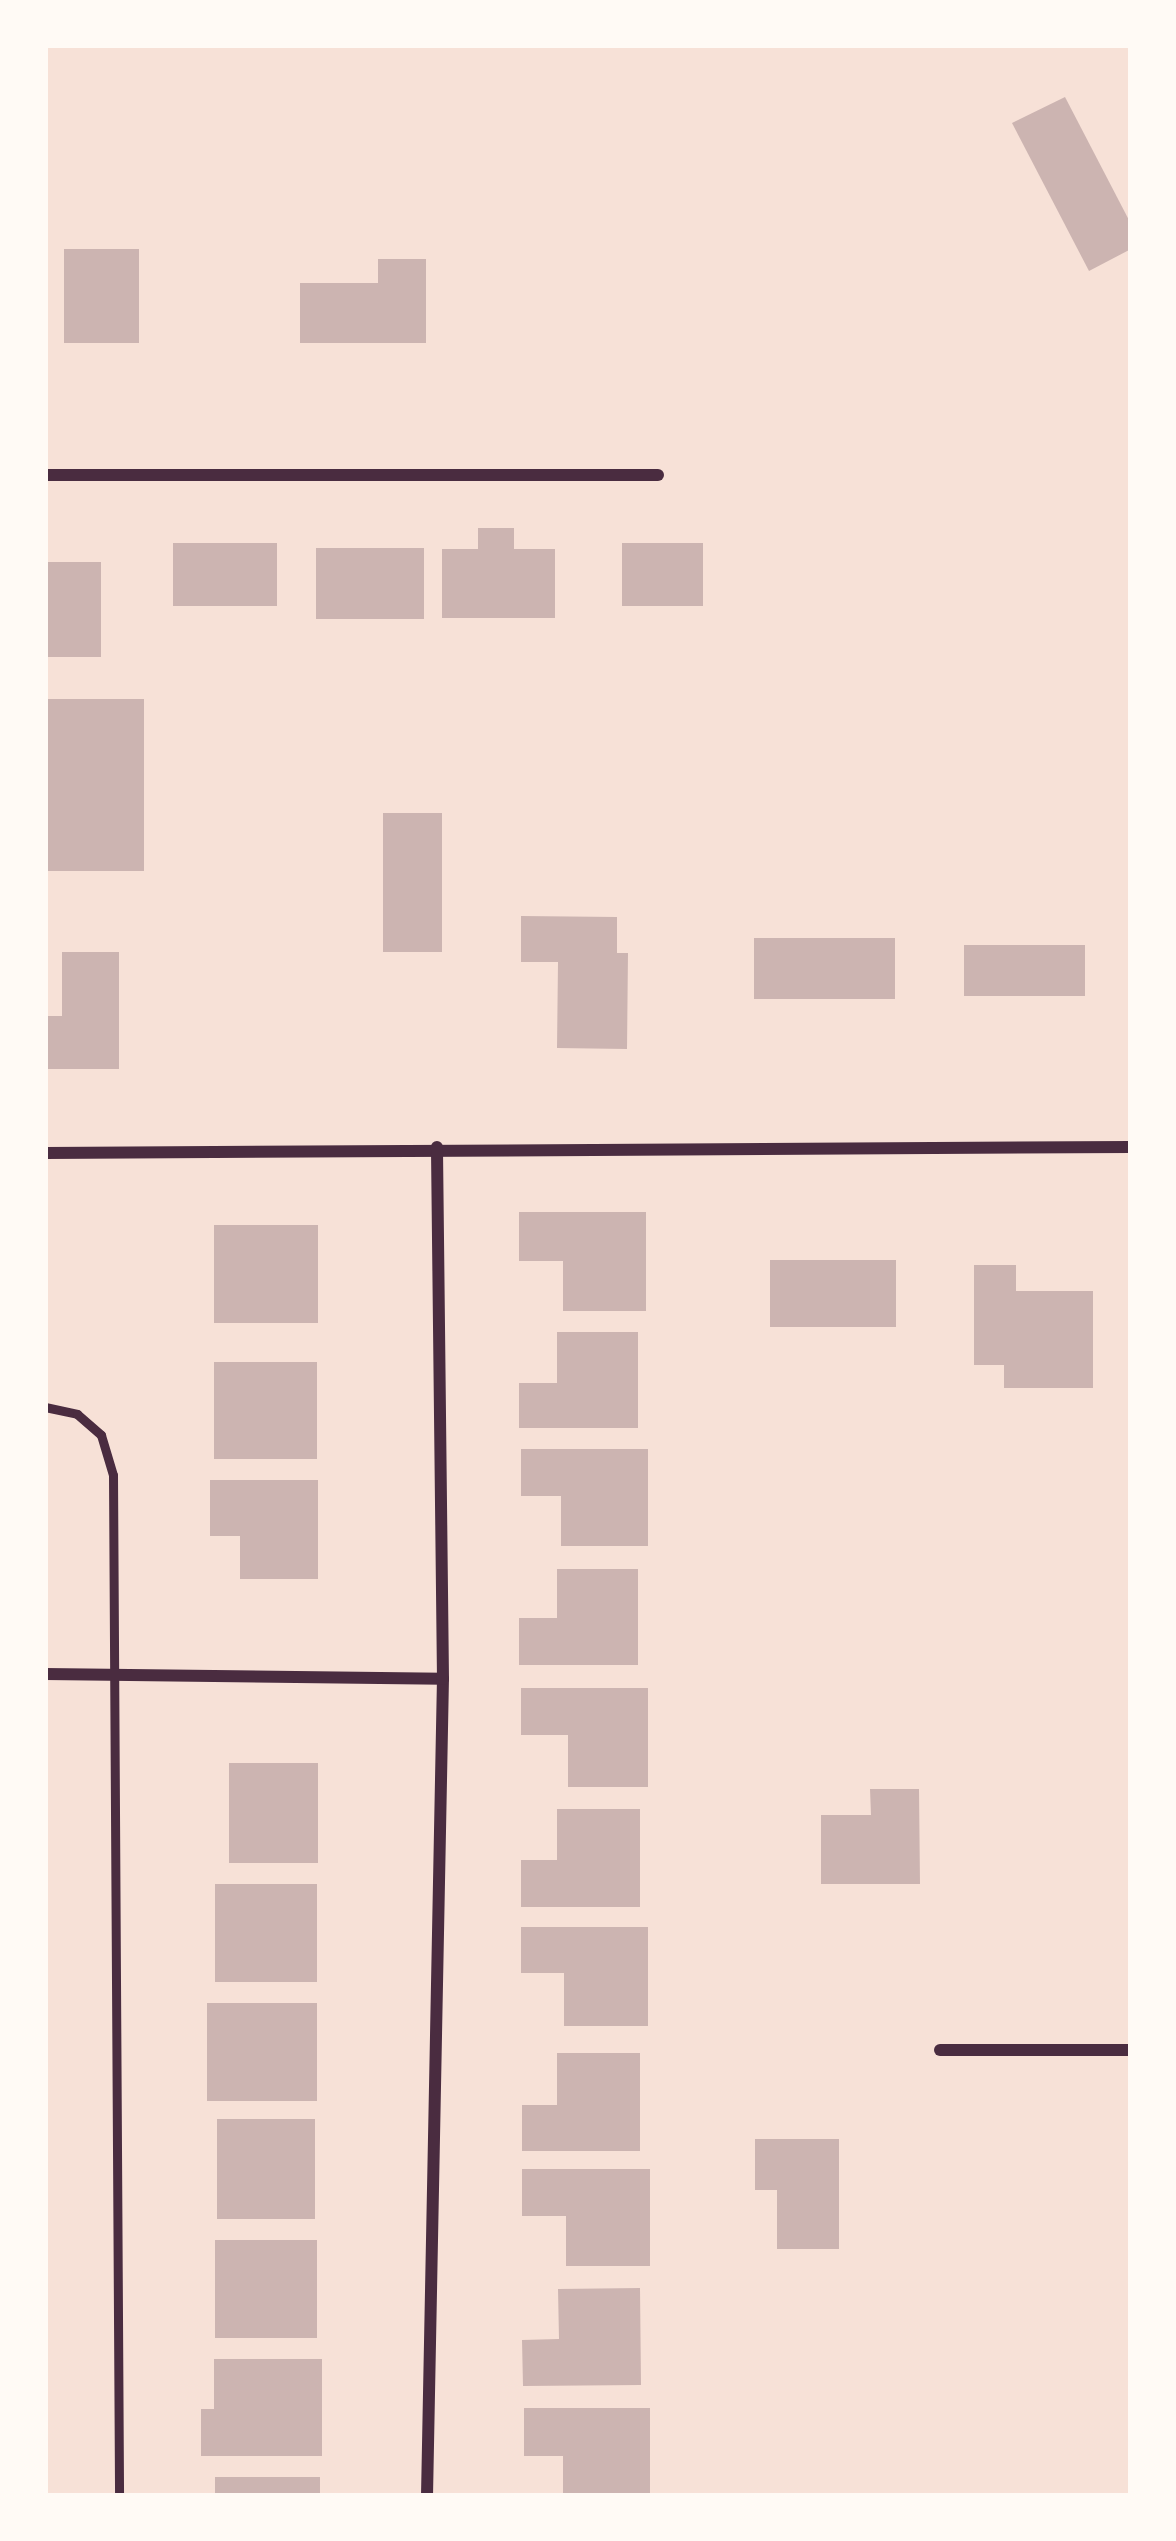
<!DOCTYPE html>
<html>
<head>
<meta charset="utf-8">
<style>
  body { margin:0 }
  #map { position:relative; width:1176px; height:2541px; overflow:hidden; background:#f7e1d7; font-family:Poppins,sans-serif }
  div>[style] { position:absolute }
  .building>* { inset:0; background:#ccb4b1; transform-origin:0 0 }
  .service>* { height:9px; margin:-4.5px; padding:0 4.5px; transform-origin:4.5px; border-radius:4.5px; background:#4a2c40 }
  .minor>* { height:12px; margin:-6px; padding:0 6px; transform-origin:6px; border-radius:6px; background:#4a2c40 }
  span { translate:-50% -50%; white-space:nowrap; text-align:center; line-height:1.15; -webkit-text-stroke:9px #fffaf5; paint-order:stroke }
  .frame { position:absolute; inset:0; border:48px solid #fffaf5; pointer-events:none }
</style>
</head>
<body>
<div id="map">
  <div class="building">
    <i style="clip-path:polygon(1065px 97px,1131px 224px,1131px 249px,1089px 271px,1012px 123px)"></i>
    <i style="left:64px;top:249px;width:75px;height:94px"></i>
    <i style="clip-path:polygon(378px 259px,426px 259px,426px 343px,300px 343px,300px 283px,378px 283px)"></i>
    <i style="clip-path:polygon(478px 528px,514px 528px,514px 549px,555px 549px,555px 618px,442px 618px,442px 549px,478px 549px)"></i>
    <i style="left:173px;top:543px;width:104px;height:63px"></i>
    <i style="left:622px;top:543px;width:81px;height:63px"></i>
    <i style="left:316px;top:548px;width:108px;height:71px"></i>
    <i style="left:45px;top:562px;width:56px;height:95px"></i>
    <i style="left:45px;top:699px;width:99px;height:172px"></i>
    <i style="left:383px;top:813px;width:59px;height:139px"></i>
    <i style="clip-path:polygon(521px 916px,617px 917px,617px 953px,628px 953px,627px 1049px,557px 1048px,558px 962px,521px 962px)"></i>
    <i style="left:754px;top:938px;width:141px;height:61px"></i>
    <i style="left:964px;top:945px;width:121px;height:51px"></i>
    <i style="clip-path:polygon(62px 952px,119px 952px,119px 1069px,45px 1069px,45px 1016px,62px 1016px)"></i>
    <i style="clip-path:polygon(519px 1212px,646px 1212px,646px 1311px,563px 1311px,563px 1261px,519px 1261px)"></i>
    <i style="left:214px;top:1225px;width:104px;height:98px"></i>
    <i style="left:770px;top:1260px;width:126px;height:67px"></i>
    <i style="clip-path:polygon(974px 1265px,1016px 1265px,1016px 1291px,1093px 1291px,1093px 1388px,1004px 1388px,1004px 1365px,974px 1365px)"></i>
    <i style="clip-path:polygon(557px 1332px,638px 1332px,638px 1428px,519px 1428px,519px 1383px,557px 1383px)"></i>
    <i style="left:214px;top:1362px;width:103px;height:97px"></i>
    <i style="clip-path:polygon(521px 1449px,648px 1449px,648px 1546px,561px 1546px,561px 1496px,521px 1496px)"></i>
    <i style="clip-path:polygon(210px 1480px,318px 1480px,318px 1579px,240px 1579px,240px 1536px,210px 1536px)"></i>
    <i style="clip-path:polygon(557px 1569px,638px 1569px,638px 1665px,519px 1665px,519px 1618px,557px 1618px)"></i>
    <i style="clip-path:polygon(521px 1688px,648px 1688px,648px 1787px,568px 1787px,568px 1735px,521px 1735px)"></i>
    <i style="left:229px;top:1763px;width:89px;height:100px"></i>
    <i style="clip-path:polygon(870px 1789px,919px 1789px,920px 1884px,821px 1884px,821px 1815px,871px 1815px)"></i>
    <i style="clip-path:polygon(557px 1809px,640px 1809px,640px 1907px,521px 1907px,521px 1860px,557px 1860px)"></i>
    <i style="left:215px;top:1884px;width:102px;height:98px"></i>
    <i style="clip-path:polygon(521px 1927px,648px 1927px,648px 2026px,564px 2026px,564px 1973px,521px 1973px)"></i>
    <i style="left:207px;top:2003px;width:110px;height:98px"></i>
    <i style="clip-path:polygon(557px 2053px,640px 2053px,640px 2151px,522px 2151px,522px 2105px,557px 2105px)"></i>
    <i style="left:217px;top:2119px;width:98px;height:100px"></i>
    <i style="clip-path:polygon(755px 2139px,839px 2139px,839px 2249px,777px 2249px,777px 2190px,755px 2190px)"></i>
    <i style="clip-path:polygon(522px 2169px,650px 2169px,650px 2266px,566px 2266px,566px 2216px,522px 2216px)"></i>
    <i style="left:215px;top:2240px;width:102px;height:98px"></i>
    <i style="clip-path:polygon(640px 2288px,641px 2385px,523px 2386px,522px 2340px,559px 2339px,558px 2289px)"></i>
    <i style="clip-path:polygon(214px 2359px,322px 2359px,322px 2456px,201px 2456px,201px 2409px,214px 2409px)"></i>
    <i style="clip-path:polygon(524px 2408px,650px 2408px,650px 2496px,563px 2496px,563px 2456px,524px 2456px)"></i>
    <i style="left:215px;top:2477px;width:105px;height:19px"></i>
  </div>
  <div class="service">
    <i style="left:45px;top:1407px;width:33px;rotate:12deg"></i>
    <i style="left:77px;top:1414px;width:32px;rotate:41deg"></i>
    <i style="left:101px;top:1435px;width:42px;rotate:73.3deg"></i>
    <i style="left:113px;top:1475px;width:1021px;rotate:89.66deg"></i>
  </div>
  <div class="minor">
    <i style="left:45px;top:475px;width:613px"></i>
    <i style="left:45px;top:1153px;width:1086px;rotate:-0.32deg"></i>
    <i style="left:45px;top:1674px;width:398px;rotate:0.7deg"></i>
    <i style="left:940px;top:2050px;width:191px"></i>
    <i style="left:427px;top:2496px;width:817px;rotate:-88.88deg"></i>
    <i style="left:443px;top:1679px;width:532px;rotate:-90.65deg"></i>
  </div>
  <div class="frame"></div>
</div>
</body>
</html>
